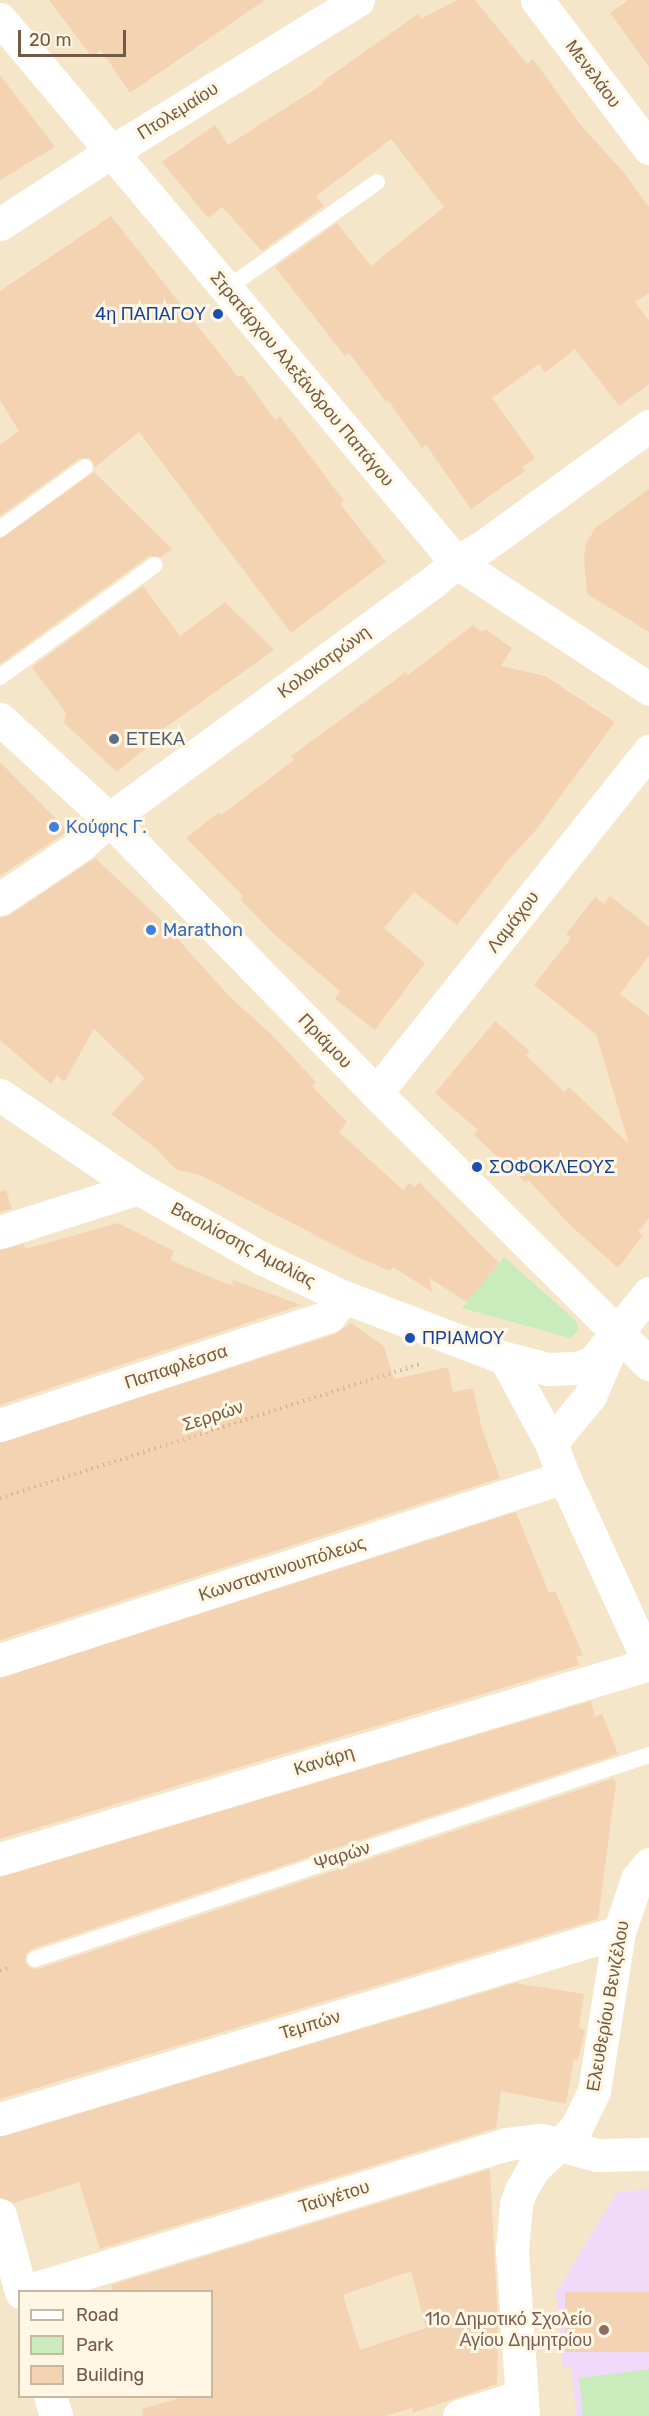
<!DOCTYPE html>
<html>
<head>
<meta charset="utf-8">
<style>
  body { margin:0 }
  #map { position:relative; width:649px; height:2416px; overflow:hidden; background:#fdf4dc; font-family:Rubik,sans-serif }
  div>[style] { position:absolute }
  .residential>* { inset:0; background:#f5e6ca }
  .education>* { inset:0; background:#f1daf9 }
  .green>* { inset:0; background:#caebbb }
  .building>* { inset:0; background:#f4d3b3; transform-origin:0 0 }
  .path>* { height:4px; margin-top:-2px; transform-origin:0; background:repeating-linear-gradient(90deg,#d8b696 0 1.5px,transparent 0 6px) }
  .service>* { height:16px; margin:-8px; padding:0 8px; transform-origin:8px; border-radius:8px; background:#fff }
  .minor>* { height:33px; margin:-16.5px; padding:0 16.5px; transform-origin:16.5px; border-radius:16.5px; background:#fff }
  .tertiary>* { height:33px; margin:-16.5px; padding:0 16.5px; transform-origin:16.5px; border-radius:16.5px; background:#fff }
  .dots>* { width:16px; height:16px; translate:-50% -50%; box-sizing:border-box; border:3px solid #fff7e4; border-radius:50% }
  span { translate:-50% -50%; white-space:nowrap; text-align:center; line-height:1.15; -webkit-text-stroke:6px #fff7e4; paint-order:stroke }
  .street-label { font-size:18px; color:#735a44 }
  .transit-label { font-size:18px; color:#164399 }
  .right { translate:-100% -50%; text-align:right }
  .left { translate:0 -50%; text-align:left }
  .service-label { font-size:18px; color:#4e5e75 }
  .shop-label { font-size:18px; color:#366cbe }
  .education-label { font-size:18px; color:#785e54 }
  .legend { position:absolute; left:18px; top:2290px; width:195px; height:108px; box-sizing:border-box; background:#fff7e4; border:2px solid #c7b8a4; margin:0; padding:8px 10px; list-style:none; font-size:18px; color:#735a44 }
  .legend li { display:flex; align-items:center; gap:12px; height:30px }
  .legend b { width:30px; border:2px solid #c7b8a4 }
  .scale { position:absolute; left:18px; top:30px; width:108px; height:27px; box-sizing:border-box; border:3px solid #735a44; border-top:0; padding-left:8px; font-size:18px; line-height:21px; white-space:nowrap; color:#735a44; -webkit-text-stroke:4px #fff7e4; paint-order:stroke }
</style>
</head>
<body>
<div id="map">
  <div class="residential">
    <i style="clip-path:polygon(evenodd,0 0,649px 0,649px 2416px,0 2416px,0 0,20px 2292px,212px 2292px,212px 2396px,20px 2396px,20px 2292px)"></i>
  </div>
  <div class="education">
    <i style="clip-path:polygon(649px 2189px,649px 2416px,576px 2416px,571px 2367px,563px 2368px,556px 2293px,617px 2192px)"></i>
  </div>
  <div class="green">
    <i style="clip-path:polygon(504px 1257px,576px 1321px,578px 1331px,570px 1338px,462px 1308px)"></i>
    <i style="clip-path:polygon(649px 2369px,649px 2416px,583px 2416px,579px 2378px)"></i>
  </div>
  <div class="building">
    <i style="clip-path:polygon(49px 0,265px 0,130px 93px,101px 50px,92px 57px)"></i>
    <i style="clip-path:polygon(457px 0,475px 0,527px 64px,533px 59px,579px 123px,625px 174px,649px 207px,649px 293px,635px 302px,649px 321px,649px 384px,619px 406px,575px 349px,545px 373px,539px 364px,492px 398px,535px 458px,522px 467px,525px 471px,471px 509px,426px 445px,422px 448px,388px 400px,386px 402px,349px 353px,345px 356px,275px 267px,337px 223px,371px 266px,444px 207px,391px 139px,316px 196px,324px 206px,262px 251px,222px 207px,208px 218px,162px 162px,215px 125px,228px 145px,323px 84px,322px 82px,418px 14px,421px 19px)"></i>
    <i style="clip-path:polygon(628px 0,649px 0,649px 67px,610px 13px)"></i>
    <i style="clip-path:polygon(0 75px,55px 147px,0 180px)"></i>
    <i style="clip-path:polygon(111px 216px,238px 377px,242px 375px,275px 420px,280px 416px,344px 501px,340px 504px,386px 562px,291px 633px,139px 432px,95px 467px,90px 458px,79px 459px,0 516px,0 445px,19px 431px,0 400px,0 291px)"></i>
    <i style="clip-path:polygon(94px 472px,172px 549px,161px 557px,149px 556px,0 664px,0 539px)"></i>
    <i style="clip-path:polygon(649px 489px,649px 632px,587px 594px,584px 558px,586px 544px,595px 528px)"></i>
    <i style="clip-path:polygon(143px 586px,180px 636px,225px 602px,274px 650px,162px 730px,164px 733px,117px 772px,64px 723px,66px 713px,32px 667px)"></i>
    <i style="clip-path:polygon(473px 625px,482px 632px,485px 629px,512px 648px,501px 666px,545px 676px,615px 722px,535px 831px,509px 859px,457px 925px,414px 892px,384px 928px,425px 963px,375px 1030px,335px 999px,340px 991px,275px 935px,240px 899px,243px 896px,186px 838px,219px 812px,221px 815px,294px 760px,291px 756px,406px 672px,408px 675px)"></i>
    <i style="clip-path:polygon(0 762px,68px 831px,0 876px)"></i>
    <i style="clip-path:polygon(95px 858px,158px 917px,229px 996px,273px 1036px,316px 1082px,312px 1086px,347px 1122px,339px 1132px,403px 1190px,409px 1183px,415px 1187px,419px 1182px,499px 1263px,467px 1302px,429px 1278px,432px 1292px,393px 1267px,390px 1271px,357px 1257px,200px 1175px,178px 1170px,170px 1164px,158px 1150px,111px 1114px,145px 1078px,94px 1029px,64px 1082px,57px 1075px,51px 1084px,0 1040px,0 918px,10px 915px)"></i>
    <i style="clip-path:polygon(610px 896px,649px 927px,649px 956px,620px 994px,649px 1016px,649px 1218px,638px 1232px,643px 1235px,618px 1268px,571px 1226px,528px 1180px,526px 1183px,474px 1135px,478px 1130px,435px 1093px,495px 1021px,530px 1051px,526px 1055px,564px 1092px,569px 1087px,629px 1144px,596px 1034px,534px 985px,571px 938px,566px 934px,595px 897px,604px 904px)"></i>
    <i style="clip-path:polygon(6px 1190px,12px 1209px,0 1212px,0 1191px)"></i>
    <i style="clip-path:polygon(118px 1223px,174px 1251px,170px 1260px,232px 1286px,233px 1280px,301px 1305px,0 1405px,0 1250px,24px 1244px,25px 1249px)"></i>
    <i style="clip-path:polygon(351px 1323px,384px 1346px,394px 1379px,448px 1367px,453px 1392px,473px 1388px,482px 1429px,500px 1478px,0 1640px,0 1443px,335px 1334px)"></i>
    <i style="clip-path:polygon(516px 1512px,549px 1593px,555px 1591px,583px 1655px,576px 1657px,579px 1665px,0 1839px,0 1678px)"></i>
    <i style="clip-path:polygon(591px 1701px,595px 1717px,602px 1713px,618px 1754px,32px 1949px,27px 1953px,25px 1962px,29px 1967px,38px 1969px,614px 1778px,616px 1783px,598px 1919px,0 2099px,0 1877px)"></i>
    <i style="clip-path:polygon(515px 1983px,584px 1994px,579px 2028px,585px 2030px,578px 2060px,574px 2059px,566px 2104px,501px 2091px,496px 2128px,100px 2249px,79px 2182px,14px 2203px,0 2197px,0 2137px)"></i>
    <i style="clip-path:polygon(evenodd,490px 2169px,498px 2324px,497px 2384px,413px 2413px,412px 2408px,385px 2416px,143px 2416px,142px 2409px,183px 2397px,212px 2397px,212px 2292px,113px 2292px,111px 2285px,490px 2169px,411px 2271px,426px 2328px,360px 2350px,343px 2295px,411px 2271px)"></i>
    <i style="left:649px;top:2292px;width:60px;height:84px;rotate:90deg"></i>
  </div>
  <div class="path">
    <i style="left:0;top:1498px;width:440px;rotate:-17.7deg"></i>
    <i style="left:0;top:1971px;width:12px;rotate:-20deg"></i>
  </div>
  <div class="service">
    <i style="left:226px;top:289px;width:185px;rotate:-35.3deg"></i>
    <i style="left:0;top:529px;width:105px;rotate:-36.1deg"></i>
    <i style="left:0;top:677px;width:191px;rotate:-35.9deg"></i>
    <i style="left:35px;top:1959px;width:647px;rotate:-18.38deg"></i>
  </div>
  <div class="minor">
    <i style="left:537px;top:0;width:186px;rotate:52.9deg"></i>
    <i style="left:0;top:224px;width:132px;rotate:-33deg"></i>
    <i style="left:111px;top:152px;width:290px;rotate:-31.6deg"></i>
    <i style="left:0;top:899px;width:97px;rotate:-33.7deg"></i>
    <i style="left:81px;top:845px;width:38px;rotate:-43deg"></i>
    <i style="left:109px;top:819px;width:401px;rotate:-36.2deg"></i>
    <i style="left:433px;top:582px;width:30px;rotate:-41deg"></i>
    <i style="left:456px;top:562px;width:34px;rotate:-30deg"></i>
    <i style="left:485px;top:545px;width:203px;rotate:-36deg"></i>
    <i style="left:376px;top:1093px;width:438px;rotate:-51.4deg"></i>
    <i style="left:0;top:1095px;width:166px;rotate:34deg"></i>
    <i style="left:138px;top:1188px;width:142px;rotate:29.6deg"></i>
    <i style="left:261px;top:1258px;width:92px;rotate:25.2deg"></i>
    <i style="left:344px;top:1297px;width:172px;rotate:20.8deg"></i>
    <i style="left:505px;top:1358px;width:44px;rotate:14.3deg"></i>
    <i style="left:548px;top:1369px;width:30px;rotate:-2deg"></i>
    <i style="left:578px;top:1368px;width:16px;rotate:-22deg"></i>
    <i style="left:593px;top:1362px;width:89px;rotate:-50.9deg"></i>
    <i style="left:0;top:1232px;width:145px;rotate:-17.7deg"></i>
    <i style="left:505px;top:1358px;width:97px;rotate:61.6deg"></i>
    <i style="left:551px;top:1443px;width:36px;rotate:69deg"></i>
    <i style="left:564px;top:1477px;width:205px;rotate:65.4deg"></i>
    <i style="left:0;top:1425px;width:347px;rotate:-18.3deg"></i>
    <i style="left:329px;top:1316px;width:24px;rotate:-52deg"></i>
    <i style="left:0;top:1660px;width:593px;rotate:-17.98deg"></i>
    <i style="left:0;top:1859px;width:678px;rotate:-16.72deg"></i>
    <i style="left:0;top:2119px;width:647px;rotate:-16.81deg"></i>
    <i style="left:0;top:2215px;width:80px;rotate:74.7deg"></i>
    <i style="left:23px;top:2292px;width:506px;rotate:-17deg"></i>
    <i style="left:507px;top:2144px;width:35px;rotate:-7deg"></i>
    <i style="left:542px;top:2140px;width:57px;rotate:15.3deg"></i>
    <i style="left:597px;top:2155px;width:52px;rotate:-1.1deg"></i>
    <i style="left:50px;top:2396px;width:21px;rotate:73deg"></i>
    <i style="left:459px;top:2416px;width:66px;rotate:-17.6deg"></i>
    <i style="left:523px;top:2416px;width:166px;rotate:-93.8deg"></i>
    <i style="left:512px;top:2250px;width:46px;rotate:-85deg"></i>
    <i style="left:516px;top:2204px;width:15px;rotate:-70deg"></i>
    <i style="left:521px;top:2190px;width:24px;rotate:-60deg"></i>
    <i style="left:533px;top:2169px;width:59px;rotate:-43.6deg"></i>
    <i style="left:576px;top:2128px;width:41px;rotate:-64.1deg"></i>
    <i style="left:594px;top:2091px;width:161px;rotate:-81.1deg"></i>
    <i style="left:619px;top:1932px;width:56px;rotate:-71.2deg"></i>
    <i style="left:637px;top:1879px;width:19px;rotate:-51deg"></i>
  </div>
  <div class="tertiary">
    <i style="left:0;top:19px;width:709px;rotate:49.98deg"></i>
    <i style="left:456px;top:562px;width:231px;rotate:33.3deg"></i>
    <i style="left:0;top:719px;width:148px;rotate:42.5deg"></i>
    <i style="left:109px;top:819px;width:383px;rotate:45.7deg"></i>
    <i style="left:376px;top:1093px;width:385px;rotate:44.8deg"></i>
    <i style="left:551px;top:1443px;width:61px;rotate:-50.3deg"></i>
    <i style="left:590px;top:1396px;width:69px;rotate:-66.8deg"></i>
  </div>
  <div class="dots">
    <i style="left:218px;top:314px;background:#1a4fb4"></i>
    <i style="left:114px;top:739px;background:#5c6f8a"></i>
    <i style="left:54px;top:827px;background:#3f7fe0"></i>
    <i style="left:151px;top:930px;background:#3f7fe0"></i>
    <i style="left:477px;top:1167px;background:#1a4fb4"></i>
    <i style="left:410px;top:1338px;background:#1a4fb4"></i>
    <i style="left:604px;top:2330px;background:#8d6e63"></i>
  </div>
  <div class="street-label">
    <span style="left:593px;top:74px;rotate:53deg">Μενελάου</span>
    <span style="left:178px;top:111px;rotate:-32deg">Πτολεμαίου</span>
    <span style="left:302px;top:379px;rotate:50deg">Στρατάρχου Αλεξάνδρου Παπάγου</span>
    <span style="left:324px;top:662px;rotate:-36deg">Κολοκοτρώνη</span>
    <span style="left:513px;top:922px;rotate:-52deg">Λαμάχου</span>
    <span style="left:325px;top:1041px;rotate:46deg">Πριάμου</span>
    <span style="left:243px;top:1245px;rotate:28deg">Βασιλίσσης Αμαλίας</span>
    <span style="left:176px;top:1367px;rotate:-18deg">Παπαφλέσσα</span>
    <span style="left:213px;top:1416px;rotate:-18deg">Σερρών</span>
    <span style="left:282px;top:1569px;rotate:-18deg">Κωνσταντινουπόλεως</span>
    <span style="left:324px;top:1761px;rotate:-17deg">Κανάρη</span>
    <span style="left:342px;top:1856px;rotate:-18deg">Ψαρών</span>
    <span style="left:608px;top:2006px;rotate:-80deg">Ελευθερίου Βενιζέλου</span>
    <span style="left:310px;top:2025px;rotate:-17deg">Τεμπών</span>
    <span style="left:334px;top:2197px;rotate:-17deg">Ταϋγέτου</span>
  </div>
  <div class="transit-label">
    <span class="right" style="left:206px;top:314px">4η ΠΑΠΑΓΟΥ</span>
    <span class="left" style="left:489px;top:1167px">ΣΟΦΟΚΛΕΟΥΣ</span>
    <span class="left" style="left:422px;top:1338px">ΠΡΙΑΜΟΥ</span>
  </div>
  <div class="service-label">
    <span class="left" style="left:126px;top:739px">ΕΤΕΚΑ</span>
  </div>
  <div class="shop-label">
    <span class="left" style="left:66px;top:827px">Κούφης Γ.</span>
    <span class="left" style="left:163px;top:930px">Marathon</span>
  </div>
  <div class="education-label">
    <span class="right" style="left:592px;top:2330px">11ο Δημοτικό Σχολείο<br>Αγίου Δημητρίου</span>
  </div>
  <ul class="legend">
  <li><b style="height:8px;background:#fff"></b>Road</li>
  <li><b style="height:16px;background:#caebbb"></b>Park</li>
  <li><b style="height:16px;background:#f4d3b3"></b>Building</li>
  </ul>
  <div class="scale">20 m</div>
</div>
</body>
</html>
